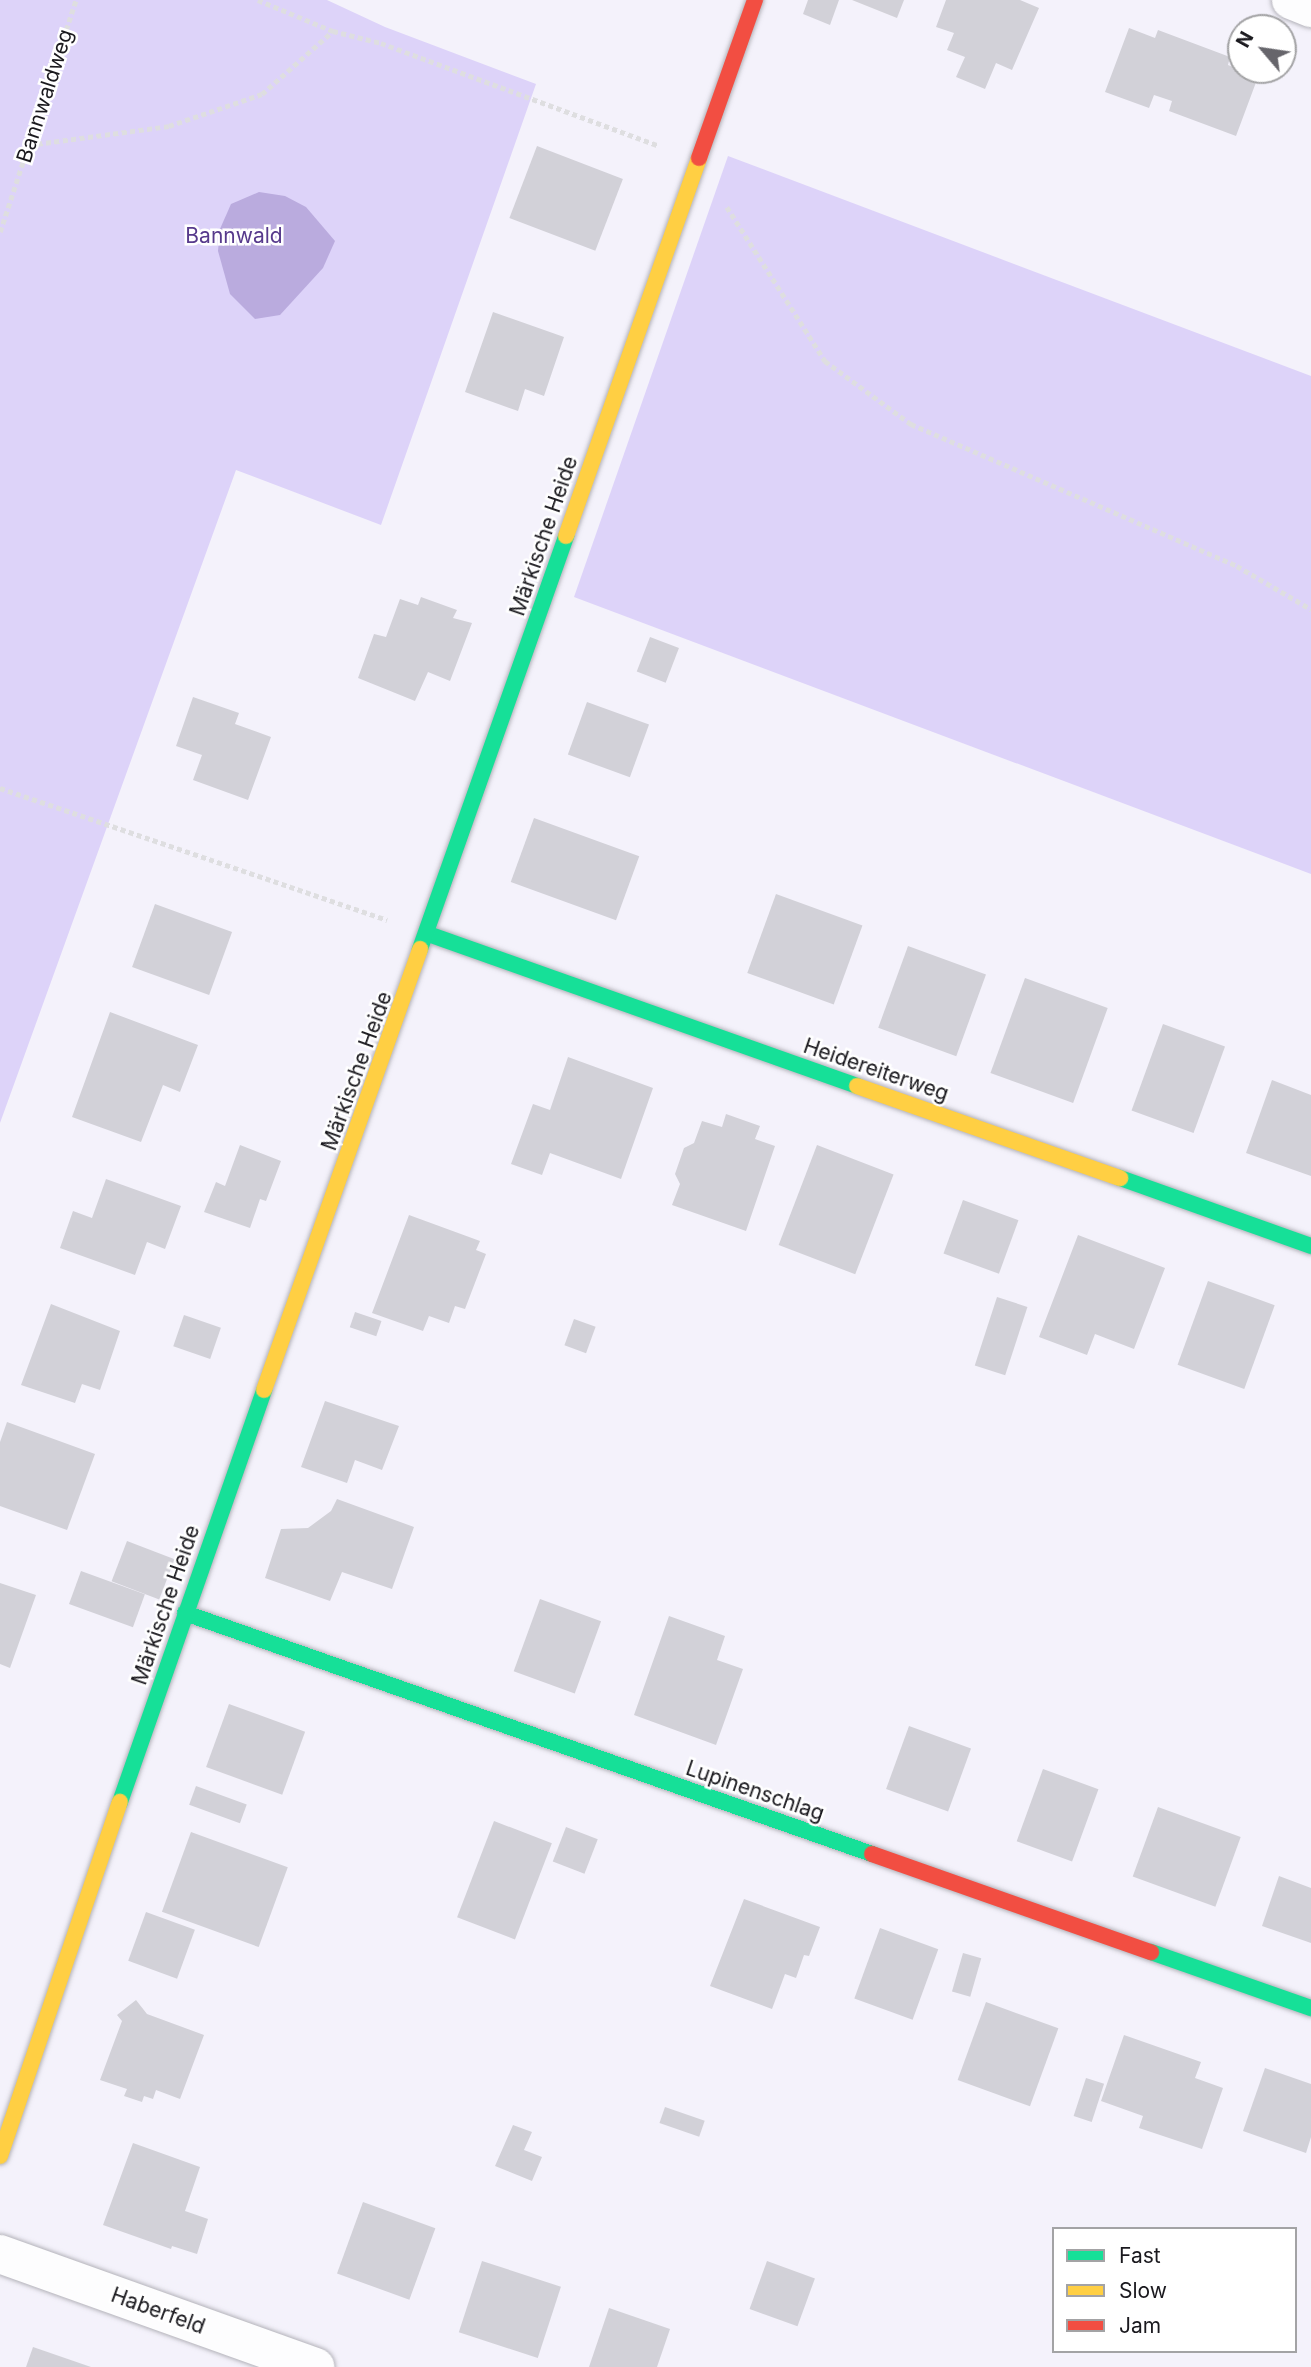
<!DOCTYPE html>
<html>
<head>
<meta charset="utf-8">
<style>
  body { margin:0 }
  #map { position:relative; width:1311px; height:2367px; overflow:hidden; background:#f4f2fb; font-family:Inter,sans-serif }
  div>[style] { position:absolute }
  .green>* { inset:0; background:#ddd3f9 }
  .water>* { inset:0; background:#baabde }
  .building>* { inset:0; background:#d2d1d8; transform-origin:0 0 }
  .path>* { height:4.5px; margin-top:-2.25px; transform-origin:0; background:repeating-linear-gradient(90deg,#dedee0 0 5px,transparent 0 8.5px) }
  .roads { filter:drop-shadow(0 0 2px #b4b3ba) drop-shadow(0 0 2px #b4b3ba) }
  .street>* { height:38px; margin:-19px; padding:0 19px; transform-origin:19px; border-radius:19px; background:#fdfdfe }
  .fast>* { height:16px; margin:-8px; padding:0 8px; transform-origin:8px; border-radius:8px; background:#16e098 }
  .slow>* { height:16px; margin:-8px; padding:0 8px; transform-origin:8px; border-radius:8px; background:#ffcf43 }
  .jam>* { height:16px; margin:-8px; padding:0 8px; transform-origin:8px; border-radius:8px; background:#f24e42 }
  span { translate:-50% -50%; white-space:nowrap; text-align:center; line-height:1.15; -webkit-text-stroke:5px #fff; paint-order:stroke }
  .street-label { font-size:21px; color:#1a191e }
  .park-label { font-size:21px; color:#573a8c }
  .legend { position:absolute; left:1052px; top:2227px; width:245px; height:126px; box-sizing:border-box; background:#fff; border:2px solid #a3a3a5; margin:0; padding:9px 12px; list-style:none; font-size:21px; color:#1a191e }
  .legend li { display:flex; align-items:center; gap:14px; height:35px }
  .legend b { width:35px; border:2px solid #a3a3a5 }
  .north { position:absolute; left:1227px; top:14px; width:70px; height:70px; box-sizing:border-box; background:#fff; border:2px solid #a3a3a5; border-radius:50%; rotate:299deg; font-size:19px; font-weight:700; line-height:28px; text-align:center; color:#1a191e }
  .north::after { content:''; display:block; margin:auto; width:24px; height:32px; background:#66656b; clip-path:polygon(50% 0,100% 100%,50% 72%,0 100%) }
</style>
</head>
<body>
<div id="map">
  <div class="green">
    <i style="clip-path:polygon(0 0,327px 0,385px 27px,536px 84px,381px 525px,236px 470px,0 1123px)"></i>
    <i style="clip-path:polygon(728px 156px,1311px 376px,1311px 874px,574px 597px)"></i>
  </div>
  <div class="water">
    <i style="clip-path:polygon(259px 192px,285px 196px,306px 207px,335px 241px,323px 268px,280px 315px,255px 319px,230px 294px,218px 251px,220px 229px,231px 204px)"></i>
  </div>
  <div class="building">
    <i style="clip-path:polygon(808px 0,839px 0,830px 25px,803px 14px)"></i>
    <i style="clip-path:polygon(852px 0,904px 0,897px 18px)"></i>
    <i style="clip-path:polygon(946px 0,1020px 0,1039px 8px,1012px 70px,996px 63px,985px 89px,956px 77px,965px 57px,947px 50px,954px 33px,936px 27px)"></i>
    <i style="clip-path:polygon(1129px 28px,1155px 38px,1158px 30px,1230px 57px,1228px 65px,1258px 77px,1236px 136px,1169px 111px,1172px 101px,1154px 95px,1149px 108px,1105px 92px)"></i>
    <i style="left:537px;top:146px;width:92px;height:77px;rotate:21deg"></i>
    <i style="clip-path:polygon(493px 312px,564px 337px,544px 396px,525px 389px,518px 411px,465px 392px)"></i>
    <i style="clip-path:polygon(421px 597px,457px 610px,453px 618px,472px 623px,450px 681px,428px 672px,415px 701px,358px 678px,374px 634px,386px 637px,400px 599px,418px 605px)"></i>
    <i style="left:650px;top:637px;width:31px;height:37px;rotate:21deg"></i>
    <i style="clip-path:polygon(193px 697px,239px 713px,235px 724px,271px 737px,248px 800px,193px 780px,202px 755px,176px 746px)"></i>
    <i style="left:587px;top:702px;width:66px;height:56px;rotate:20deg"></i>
    <i style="left:534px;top:818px;width:112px;height:68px;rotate:20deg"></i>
    <i style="left:776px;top:894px;width:92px;height:84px;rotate:20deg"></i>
    <i style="left:155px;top:904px;width:82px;height:67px;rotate:20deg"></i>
    <i style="left:908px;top:946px;width:83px;height:87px;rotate:20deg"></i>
    <i style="left:1025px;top:978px;width:88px;height:101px;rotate:20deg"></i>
    <i style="clip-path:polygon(110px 1012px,198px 1045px,180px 1092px,163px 1085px,141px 1142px,72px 1117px)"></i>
    <i style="left:1163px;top:1024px;width:66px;height:92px;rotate:20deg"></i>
    <i style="clip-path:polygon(568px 1057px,653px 1088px,621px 1179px,550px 1153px,542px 1175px,511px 1164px,533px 1104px,550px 1110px)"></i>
    <i style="clip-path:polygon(1272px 1080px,1311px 1095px,1311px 1176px,1246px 1153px)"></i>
    <i style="clip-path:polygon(726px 1114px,760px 1126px,755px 1139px,775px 1146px,746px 1231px,672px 1205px,680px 1184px,675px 1174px,684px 1148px,694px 1143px,702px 1121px,722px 1127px)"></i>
    <i style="clip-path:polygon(240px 1145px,281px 1161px,266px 1201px,260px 1199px,250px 1228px,204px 1212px,216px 1182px,225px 1186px)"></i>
    <i style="left:817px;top:1145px;width:82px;height:107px;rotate:21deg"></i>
    <i style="clip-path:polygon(106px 1179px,181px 1206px,165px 1249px,147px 1242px,135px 1275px,60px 1248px,73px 1211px,92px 1218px)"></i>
    <i style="left:963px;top:1200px;width:59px;height:57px;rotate:20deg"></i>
    <i style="clip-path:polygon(409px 1215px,480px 1241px,476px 1250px,486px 1254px,465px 1309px,455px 1306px,449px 1323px,429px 1316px,423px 1331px,372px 1313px)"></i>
    <i style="clip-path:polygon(1078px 1235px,1165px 1268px,1134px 1349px,1095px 1334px,1087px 1355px,1039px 1337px)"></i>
    <i style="left:1208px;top:1281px;width:71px;height:89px;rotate:20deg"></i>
    <i style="left:997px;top:1297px;width:32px;height:72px;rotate:18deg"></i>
    <i style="clip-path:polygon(51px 1304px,120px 1331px,100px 1390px,82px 1384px,75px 1403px,21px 1385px)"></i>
    <i style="left:355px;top:1312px;width:28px;height:16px;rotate:19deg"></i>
    <i style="left:184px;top:1315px;width:39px;height:33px;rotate:19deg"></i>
    <i style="left:574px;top:1319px;width:23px;height:28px;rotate:20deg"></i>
    <i style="clip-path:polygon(325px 1401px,399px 1426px,382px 1470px,355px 1460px,347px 1483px,301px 1467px)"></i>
    <i style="clip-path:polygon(7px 1422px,95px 1454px,67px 1530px,0 1506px,0 1442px)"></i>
    <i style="clip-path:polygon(337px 1499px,414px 1527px,392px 1589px,342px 1572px,330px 1601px,265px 1578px,281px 1529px,308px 1528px,331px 1511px)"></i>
    <i style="left:127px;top:1541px;width:51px;height:43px;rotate:21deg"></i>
    <i style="left:81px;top:1571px;width:68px;height:35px;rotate:20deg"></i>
    <i style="clip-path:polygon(0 1583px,36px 1595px,10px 1668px,0 1664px)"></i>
    <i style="left:540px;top:1599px;width:65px;height:77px;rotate:20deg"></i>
    <i style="clip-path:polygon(669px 1616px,725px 1636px,717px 1660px,743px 1669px,716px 1745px,634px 1715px)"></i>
    <i style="left:229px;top:1704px;width:81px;height:67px;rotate:20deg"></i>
    <i style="left:909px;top:1726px;width:66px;height:67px;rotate:20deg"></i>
    <i style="left:1043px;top:1769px;width:59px;height:77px;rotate:20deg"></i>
    <i style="left:196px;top:1786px;width:54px;height:20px;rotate:20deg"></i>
    <i style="left:1158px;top:1807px;width:88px;height:74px;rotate:20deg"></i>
    <i style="left:494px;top:1821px;width:62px;height:103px;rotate:21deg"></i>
    <i style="left:566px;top:1827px;width:34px;height:37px;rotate:21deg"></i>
    <i style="left:191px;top:1832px;width:103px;height:85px;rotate:20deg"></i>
    <i style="clip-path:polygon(1279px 1876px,1311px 1888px,1311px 1943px,1262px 1926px)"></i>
    <i style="clip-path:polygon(744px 1899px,820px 1927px,809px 1956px,804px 1955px,796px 1978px,785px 1974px,772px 2009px,710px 1986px)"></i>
    <i style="left:146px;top:1912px;width:52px;height:52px;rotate:20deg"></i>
    <i style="left:880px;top:1928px;width:62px;height:75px;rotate:20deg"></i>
    <i style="left:963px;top:1953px;width:19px;height:40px;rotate:16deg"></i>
    <i style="clip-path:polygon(136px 2000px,147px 2014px,204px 2035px,180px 2099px,156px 2090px,153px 2099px,144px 2096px,142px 2102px,124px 2096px,127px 2089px,100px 2080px,122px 2021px,117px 2015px)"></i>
    <i style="left:986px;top:2002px;width:77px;height:83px;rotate:20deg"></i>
    <i style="clip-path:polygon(1124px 2035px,1201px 2062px,1195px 2078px,1223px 2088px,1202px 2149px,1139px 2128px,1143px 2116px,1101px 2101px)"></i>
    <i style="clip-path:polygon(1265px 2068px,1311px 2084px,1311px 2137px,1306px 2153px,1243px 2131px)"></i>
    <i style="left:1086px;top:2078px;width:19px;height:40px;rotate:18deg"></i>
    <i style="left:665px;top:2107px;width:42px;height:17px;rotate:19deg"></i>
    <i style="clip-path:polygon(513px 2125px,532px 2132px,524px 2150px,542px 2157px,532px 2181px,495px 2166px)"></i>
    <i style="clip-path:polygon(133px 2143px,200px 2167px,185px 2211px,208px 2219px,197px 2254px,172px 2246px,171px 2249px,103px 2225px)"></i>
    <i style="left:363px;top:2202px;width:77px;height:76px;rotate:20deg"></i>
    <i style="left:482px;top:2261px;width:83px;height:75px;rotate:18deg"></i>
    <i style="left:767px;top:2261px;width:51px;height:51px;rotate:20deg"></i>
    <i style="clip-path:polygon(609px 2308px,670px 2329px,657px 2367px,589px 2367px)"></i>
    <i style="clip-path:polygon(33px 2347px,91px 2367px,26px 2367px)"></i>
  </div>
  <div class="path">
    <i style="left:258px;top:0;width:81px;rotate:22.5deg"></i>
    <i style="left:29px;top:145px;width:141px;rotate:-7.7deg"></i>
    <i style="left:169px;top:126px;width:98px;rotate:-19deg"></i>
    <i style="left:262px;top:94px;width:95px;rotate:-41.6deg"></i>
    <i style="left:333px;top:31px;width:49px;rotate:14deg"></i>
    <i style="left:381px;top:43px;width:296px;rotate:20.3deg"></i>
    <i style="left:727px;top:207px;width:183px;rotate:57.5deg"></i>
    <i style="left:825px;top:361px;width:107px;rotate:36.2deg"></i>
    <i style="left:911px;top:424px;width:356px;rotate:23.5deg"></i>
    <i style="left:1237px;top:566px;width:86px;rotate:30.2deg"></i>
    <i style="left:0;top:232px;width:244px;rotate:-71.9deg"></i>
    <i style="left:0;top:788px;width:409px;rotate:18.8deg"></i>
  </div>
  <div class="roads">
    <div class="street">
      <i style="left:1291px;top:0;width:22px;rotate:22deg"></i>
      <i style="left:0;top:2254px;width:335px;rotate:19.7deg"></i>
    </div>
    <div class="fast">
      <i style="left:428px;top:934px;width:455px;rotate:19.5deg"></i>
      <i style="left:420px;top:949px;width:438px;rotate:-70.5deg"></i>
      <i style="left:1120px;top:1178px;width:203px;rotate:19.6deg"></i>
      <i style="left:185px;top:1613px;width:728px;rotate:19.33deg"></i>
      <i style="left:120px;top:1802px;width:436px;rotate:-70.7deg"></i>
      <i style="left:1151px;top:1952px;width:170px;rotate:19.3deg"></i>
    </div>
    <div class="slow">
      <i style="left:566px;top:536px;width:401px;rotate:-70.6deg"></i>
      <i style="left:857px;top:1086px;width:279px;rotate:19.3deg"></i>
      <i style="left:264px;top:1390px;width:468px;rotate:-70.5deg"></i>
      <i style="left:0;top:2156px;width:374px;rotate:-71.3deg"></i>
    </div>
    <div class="jam">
      <i style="left:699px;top:158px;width:168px;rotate:-70.5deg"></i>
      <i style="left:872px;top:1854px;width:296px;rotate:19.4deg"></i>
    </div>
  </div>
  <div class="street-label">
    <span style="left:45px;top:96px;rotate:-72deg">Bannwaldweg</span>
    <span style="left:544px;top:536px;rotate:-71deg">Märkische Heide</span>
    <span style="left:876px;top:1070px;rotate:19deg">Heidereiterweg</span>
    <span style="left:357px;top:1071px;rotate:-70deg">Märkische Heide</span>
    <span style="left:166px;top:1605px;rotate:-71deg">Märkische Heide</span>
    <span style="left:755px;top:1791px;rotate:19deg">Lupinenschlag</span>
    <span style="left:158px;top:2311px;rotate:20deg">Haberfeld</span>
  </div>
  <div class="park-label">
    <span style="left:234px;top:236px">Bannwald</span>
  </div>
  <ul class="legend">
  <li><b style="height:9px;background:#16e098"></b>Fast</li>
  <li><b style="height:9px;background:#ffcf43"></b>Slow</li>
  <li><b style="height:9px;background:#f24e42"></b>Jam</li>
  </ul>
  <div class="north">N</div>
</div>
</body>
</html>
